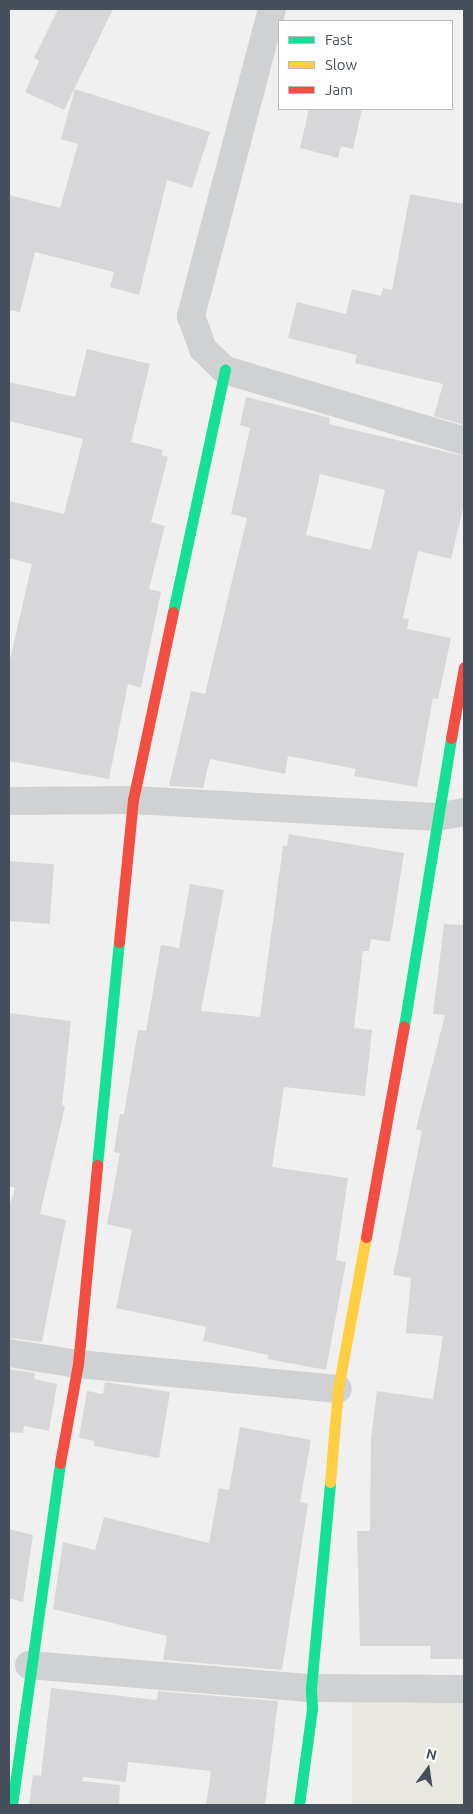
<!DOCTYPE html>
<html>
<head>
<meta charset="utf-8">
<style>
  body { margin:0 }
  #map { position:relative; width:473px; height:1814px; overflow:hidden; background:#f1f0f0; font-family:Ubuntu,sans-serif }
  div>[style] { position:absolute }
  .commercial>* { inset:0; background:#e8e8e0; transform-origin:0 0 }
  .building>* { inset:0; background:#d7d7d9; transform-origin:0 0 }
  .street>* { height:28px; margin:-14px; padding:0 14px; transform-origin:14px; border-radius:14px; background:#cfd1d3 }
  .fast>* { height:11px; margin:-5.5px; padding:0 5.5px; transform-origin:5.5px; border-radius:5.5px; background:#16e098 }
  .slow>* { height:11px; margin:-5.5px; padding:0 5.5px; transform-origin:5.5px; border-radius:5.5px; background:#ffcf43 }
  .jam>* { height:11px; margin:-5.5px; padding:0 5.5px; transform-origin:5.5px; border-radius:5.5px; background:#f24e42 }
  span { translate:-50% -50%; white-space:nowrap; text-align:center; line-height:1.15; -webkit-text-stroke:4.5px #fff; paint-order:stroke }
  .frame { position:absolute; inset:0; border:10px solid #484f5c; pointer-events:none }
  .legend { position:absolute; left:278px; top:20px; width:175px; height:90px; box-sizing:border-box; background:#fff; border:1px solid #b6b9be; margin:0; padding:6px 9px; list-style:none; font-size:15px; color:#484f5c }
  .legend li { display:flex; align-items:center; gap:10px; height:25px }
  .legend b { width:25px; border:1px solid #b6b9be }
  .north { position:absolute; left:403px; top:1744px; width:50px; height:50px; -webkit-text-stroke:4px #fff; paint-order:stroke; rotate:14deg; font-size:14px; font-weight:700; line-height:20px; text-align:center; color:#484f5c }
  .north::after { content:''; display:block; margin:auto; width:18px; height:22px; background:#484f5c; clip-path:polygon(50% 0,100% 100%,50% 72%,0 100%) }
</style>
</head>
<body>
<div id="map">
  <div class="commercial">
    <i style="left:464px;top:1679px;width:126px;height:112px;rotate:90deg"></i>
  </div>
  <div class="building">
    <i style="clip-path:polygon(58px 9px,113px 9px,64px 110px,25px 92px,39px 61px,34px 58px)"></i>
    <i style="clip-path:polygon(75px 89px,210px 132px,192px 188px,167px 180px,139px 295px,110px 287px,114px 272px,35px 252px,20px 312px,9px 310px,9px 195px,60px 208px,78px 144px,61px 139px)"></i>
    <i style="clip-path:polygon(309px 109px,362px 109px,353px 149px,341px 146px,338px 158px,300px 148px)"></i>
    <i style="clip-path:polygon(410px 194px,464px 204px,464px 425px,434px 416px,443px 384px,355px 363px,357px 355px,288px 338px,297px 302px,346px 314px,352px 289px,381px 296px,383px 288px,392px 290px)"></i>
    <i style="clip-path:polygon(87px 349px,150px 364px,131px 442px,163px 450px,161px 455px,168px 457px,151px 522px,165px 526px,149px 589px,161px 592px,141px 688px,128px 684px,109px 779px,9px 761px,9px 664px,32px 564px,9px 558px,9px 501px,64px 514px,83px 439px,9px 421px,9px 382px,75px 397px)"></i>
    <i style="clip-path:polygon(evenodd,246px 397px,330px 418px,329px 424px,464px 456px,464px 504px,451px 559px,418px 551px,403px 618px,409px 619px,407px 629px,451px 638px,438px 699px,433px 698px,417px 787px,354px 776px,356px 769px,288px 756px,285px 774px,210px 759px,203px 788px,169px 786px,191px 691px,205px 694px,247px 518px,231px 514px,250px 428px,240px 425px,246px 397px,320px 474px,385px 490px,371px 550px,306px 535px,320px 474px)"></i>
    <i style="clip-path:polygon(289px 834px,404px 853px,390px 942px,371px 939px,369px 951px,363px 951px,354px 1028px,372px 1030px,365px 1096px,284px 1087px,272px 1167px,348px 1178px,336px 1260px,346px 1262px,326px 1370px,268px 1359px,268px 1355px,203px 1341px,206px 1327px,116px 1308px,132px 1230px,107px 1224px,120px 1153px,114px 1152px,116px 1138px,120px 1114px,124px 1114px,138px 1030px,146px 1031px,161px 945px,179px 948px,190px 884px,224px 890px,201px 1011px,260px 1017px,283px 846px,287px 846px)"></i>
    <i style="left:9px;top:861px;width:45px;height:60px;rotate:4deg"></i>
    <i style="clip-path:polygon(444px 924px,464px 925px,464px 1659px,430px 1659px,431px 1646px,360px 1646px,357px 1531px,370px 1531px,371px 1439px,377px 1391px,433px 1399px,443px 1336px,406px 1333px,411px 1278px,393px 1275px,422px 1131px,416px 1129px,445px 1015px,433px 1014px)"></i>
    <i style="clip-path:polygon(9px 1013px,71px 1021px,62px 1105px,65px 1106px,40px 1214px,66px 1220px,42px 1342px,9px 1338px,9px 1207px,15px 1188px,9px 1186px)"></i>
    <i style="clip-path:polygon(9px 1369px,35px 1373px,34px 1379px,57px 1384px,49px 1431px,24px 1426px,23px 1433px,9px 1432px)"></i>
    <i style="clip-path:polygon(105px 1382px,170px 1392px,159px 1458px,94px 1446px,94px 1441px,79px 1438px,87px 1391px,103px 1394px)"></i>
    <i style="clip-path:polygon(240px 1427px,311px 1440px,300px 1502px,308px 1504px,282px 1670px,163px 1660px,167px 1636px,53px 1609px,63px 1542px,95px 1550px,104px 1517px,209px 1543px,219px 1488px,229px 1490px)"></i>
    <i style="clip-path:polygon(9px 1529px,33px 1535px,23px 1602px,9px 1598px)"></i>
    <i style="clip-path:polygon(51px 1688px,157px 1700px,158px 1691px,278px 1701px,265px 1805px,206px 1805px,211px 1771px,128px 1762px,126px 1782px,83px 1777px,82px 1781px,120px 1785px,119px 1805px,29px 1805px,33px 1775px,41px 1776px)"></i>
  </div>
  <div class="street">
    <i style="left:272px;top:9px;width:318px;rotate:104.8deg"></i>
    <i style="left:191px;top:316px;width:35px;rotate:70deg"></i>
    <i style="left:203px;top:349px;width:30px;rotate:44deg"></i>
    <i style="left:225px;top:370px;width:249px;rotate:16.5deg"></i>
    <i style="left:9px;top:801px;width:124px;rotate:-0.5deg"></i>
    <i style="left:133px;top:800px;width:303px;rotate:3.2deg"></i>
    <i style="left:436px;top:817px;width:28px;rotate:-10deg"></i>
    <i style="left:9px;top:1353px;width:70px;rotate:9.1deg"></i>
    <i style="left:78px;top:1364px;width:261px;rotate:5.5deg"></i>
    <i style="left:29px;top:1665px;width:283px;rotate:4.7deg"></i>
    <i style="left:311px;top:1688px;width:153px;rotate:0.4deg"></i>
  </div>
  <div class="fast">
    <i style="left:173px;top:612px;width:248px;rotate:-77.9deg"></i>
    <i style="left:404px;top:1026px;width:292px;rotate:-80.7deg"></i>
    <i style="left:97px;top:1165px;width:224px;rotate:-84.4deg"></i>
    <i style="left:12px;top:1805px;width:345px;rotate:-82deg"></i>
    <i style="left:299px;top:1805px;width:97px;rotate:-82.3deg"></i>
    <i style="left:312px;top:1709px;width:21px;rotate:-93deg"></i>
    <i style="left:311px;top:1688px;width:207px;rotate:-84.7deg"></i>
  </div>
  <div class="slow">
    <i style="left:330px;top:1482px;width:93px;rotate:-85.1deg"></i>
    <i style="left:338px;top:1389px;width:155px;rotate:-79.6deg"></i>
  </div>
  <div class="jam">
    <i style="left:451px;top:738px;width:72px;rotate:-79.6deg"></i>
    <i style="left:119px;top:942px;width:143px;rotate:-84.4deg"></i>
    <i style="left:133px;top:800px;width:192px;rotate:-78deg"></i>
    <i style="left:366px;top:1237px;width:214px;rotate:-79.8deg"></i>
    <i style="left:60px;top:1463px;width:101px;rotate:-79.7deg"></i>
    <i style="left:78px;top:1364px;width:200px;rotate:-84.5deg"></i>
  </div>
  <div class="frame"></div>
  <ul class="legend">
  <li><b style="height:6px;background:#16e098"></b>Fast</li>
  <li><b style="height:6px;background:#ffcf43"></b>Slow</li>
  <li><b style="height:6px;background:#f24e42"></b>Jam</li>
  </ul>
  <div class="north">N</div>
</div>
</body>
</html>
